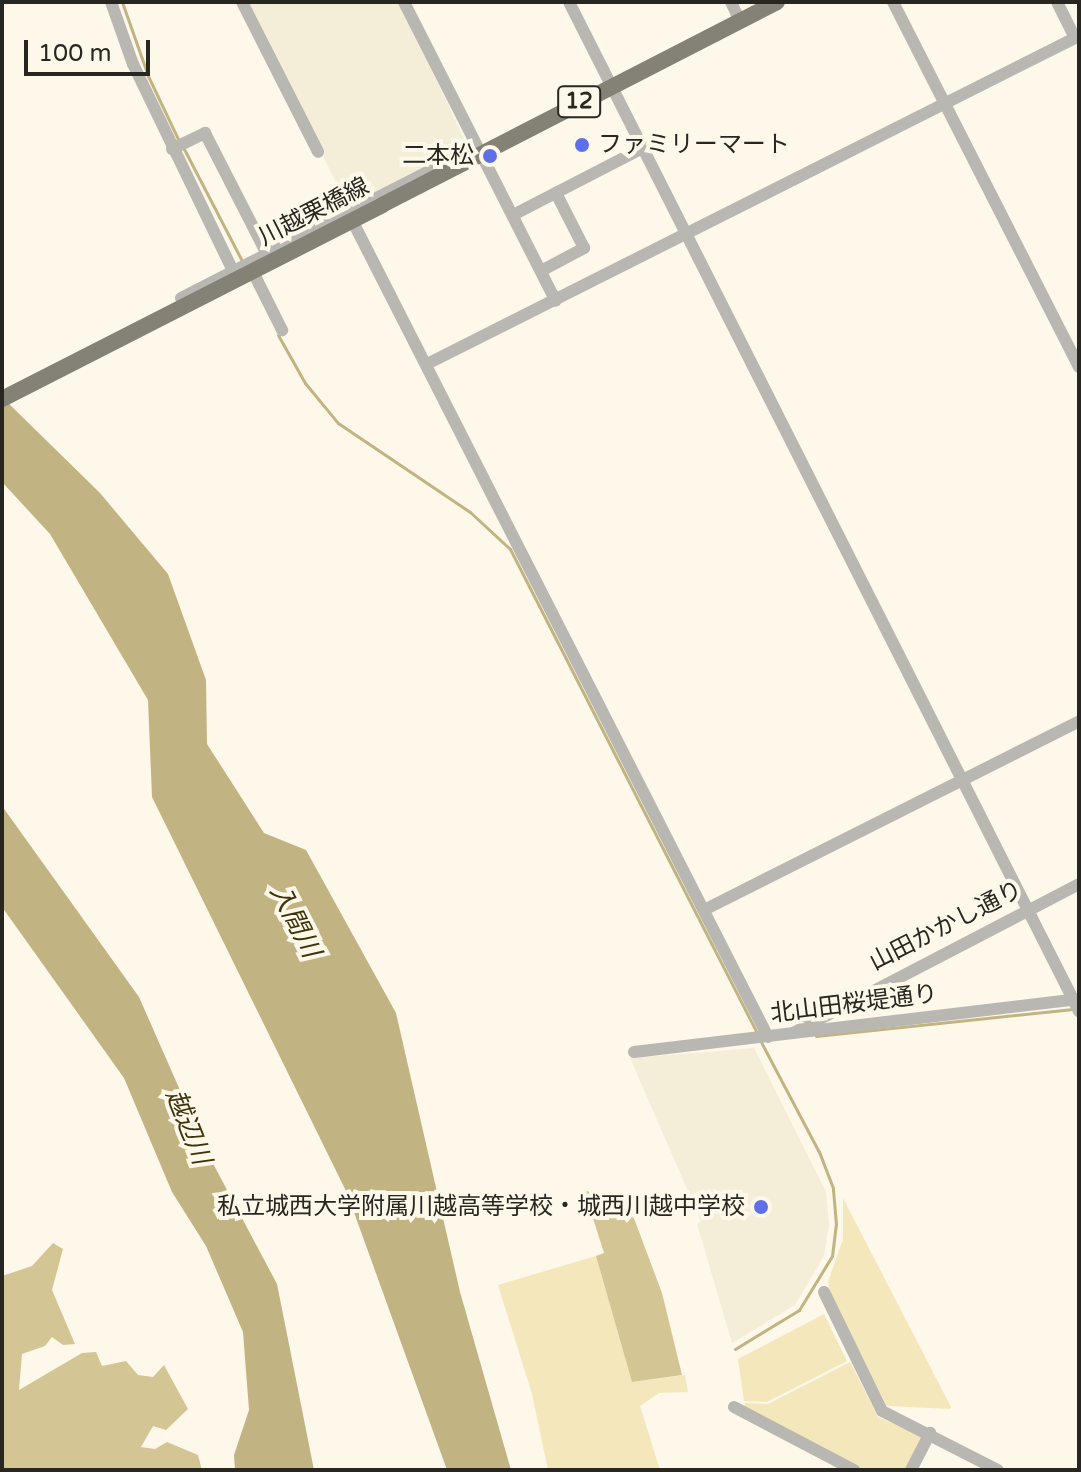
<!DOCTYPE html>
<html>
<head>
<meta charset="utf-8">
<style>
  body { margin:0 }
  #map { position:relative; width:1081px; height:1472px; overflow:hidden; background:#fdf8ea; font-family:"Varela Round","Noto Sans JP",sans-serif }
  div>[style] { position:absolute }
  .built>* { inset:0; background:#f4edd7 }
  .green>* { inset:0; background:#f4e7bb }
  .forest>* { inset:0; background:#d4c594 }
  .water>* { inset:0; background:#c2b382 }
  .stream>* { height:3px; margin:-1.5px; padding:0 1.5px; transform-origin:1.5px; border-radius:1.5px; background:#c2b382 }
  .minor>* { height:12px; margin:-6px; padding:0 6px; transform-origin:6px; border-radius:6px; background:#b9b7b1 }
  .major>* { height:16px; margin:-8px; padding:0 8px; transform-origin:8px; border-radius:8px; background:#848176 }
  .major-bridge>* { height:16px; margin:-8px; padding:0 8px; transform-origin:8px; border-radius:8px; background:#848176 }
  .dots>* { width:22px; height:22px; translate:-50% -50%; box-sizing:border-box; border:4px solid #fdf8ea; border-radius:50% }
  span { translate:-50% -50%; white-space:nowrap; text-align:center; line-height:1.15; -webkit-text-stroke:8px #fdf8ea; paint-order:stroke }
  .shield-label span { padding:2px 6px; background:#fdf8ea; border:2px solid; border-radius:6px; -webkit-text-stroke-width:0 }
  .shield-label { font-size:22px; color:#272620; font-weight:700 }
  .poi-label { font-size:24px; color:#272620 }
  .left { translate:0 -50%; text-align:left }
  .right { translate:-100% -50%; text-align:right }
  .street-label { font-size:24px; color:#272620 }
  .water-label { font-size:26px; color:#3f330b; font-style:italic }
  .frame { position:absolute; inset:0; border:4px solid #272620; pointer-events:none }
  .scale { position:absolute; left:24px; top:40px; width:126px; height:36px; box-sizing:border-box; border:4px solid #272620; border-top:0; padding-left:10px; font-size:24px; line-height:28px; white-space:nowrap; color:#272620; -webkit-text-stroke:6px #fdf8ea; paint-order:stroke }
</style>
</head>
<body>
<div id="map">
  <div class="built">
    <i style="clip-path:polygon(246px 2px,401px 2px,468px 148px,349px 208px)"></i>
    <i style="clip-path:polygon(754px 1048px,826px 1192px,829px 1225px,824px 1256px,795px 1305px,732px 1343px,697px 1224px,701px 1221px,630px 1058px)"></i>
  </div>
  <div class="green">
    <i style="clip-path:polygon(843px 1198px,951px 1407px,950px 1409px,887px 1406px,831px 1295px,828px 1282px,843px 1239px)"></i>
    <i style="clip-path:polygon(596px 1256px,632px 1382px,685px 1375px,688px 1392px,659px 1393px,640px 1406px,660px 1470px,548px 1470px,532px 1394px,498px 1285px)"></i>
    <i style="clip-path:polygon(824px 1314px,847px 1361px,767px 1402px,744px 1401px,738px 1359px)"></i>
    <i style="clip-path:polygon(850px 1362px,878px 1417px,923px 1437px,907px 1470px,860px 1470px,744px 1408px,745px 1403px,768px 1404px)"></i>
  </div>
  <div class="forest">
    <i style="clip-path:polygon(584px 1190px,629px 1205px,662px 1293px,682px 1375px,632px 1382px,596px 1256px,604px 1253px)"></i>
    <i style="clip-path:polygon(53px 1243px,63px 1249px,52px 1290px,75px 1344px,63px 1345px,52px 1337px,45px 1346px,22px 1354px,19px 1390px,82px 1353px,96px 1352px,102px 1366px,126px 1361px,138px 1375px,153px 1377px,164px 1365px,188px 1409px,166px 1430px,153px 1426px,141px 1447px,155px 1449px,167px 1442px,198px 1455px,202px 1470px,3px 1470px,2px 1276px,32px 1266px)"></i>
  </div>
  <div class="water">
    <i style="clip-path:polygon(2px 397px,100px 493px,168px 574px,206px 680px,207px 744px,264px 833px,306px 850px,396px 1013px,460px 1292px,511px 1470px,447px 1470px,347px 1193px,152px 797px,148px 700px,50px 534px,2px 482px)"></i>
    <i style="clip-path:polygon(2px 806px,139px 997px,209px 1156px,277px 1284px,314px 1470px,235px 1470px,234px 1455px,249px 1410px,243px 1332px,206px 1246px,172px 1192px,124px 1078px,2px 907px)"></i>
  </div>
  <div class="stream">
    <i style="left:122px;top:2px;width:78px;rotate:70.6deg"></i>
    <i style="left:148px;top:76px;width:74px;rotate:64.5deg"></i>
    <i style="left:184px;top:149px;width:128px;rotate:62.6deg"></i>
    <i style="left:278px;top:335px;width:55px;rotate:60.6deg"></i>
    <i style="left:305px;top:383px;width:52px;rotate:50.5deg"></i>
    <i style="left:338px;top:423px;width:159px;rotate:34deg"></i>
    <i style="left:470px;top:512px;width:54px;rotate:42.8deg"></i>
    <i style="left:510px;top:549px;width:543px;rotate:62.96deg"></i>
    <i style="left:816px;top:1036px;width:256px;rotate:-6deg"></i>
    <i style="left:735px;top:1349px;width:75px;rotate:-31.4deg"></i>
    <i style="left:799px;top:1310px;width:63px;rotate:-58.6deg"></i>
    <i style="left:832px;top:1256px;width:32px;rotate:-83deg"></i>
    <i style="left:836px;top:1224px;width:36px;rotate:-95deg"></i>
    <i style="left:833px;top:1188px;width:39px;rotate:-111deg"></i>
    <i style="left:819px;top:1152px;width:127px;rotate:-117.8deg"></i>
  </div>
  <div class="minor">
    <i style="left:111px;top:2px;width:66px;rotate:70.5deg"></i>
    <i style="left:133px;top:64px;width:230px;rotate:64.2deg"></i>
    <i style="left:242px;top:2px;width:168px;rotate:63.1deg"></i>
    <i style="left:404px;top:2px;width:335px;rotate:63.1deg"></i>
    <i style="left:569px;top:2px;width:1131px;rotate:63.19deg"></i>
    <i style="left:731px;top:2px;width:21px;rotate:65deg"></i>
    <i style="left:893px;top:2px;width:410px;rotate:63deg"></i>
    <i style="left:1057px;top:2px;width:40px;rotate:63.4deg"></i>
    <i style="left:172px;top:149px;width:37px;rotate:-26deg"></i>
    <i style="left:205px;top:133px;width:136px;rotate:62.9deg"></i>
    <i style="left:513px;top:215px;width:146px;rotate:-27.3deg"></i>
    <i style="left:355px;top:226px;width:910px;rotate:63.01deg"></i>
    <i style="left:250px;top:266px;width:72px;rotate:63.4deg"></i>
    <i style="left:541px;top:271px;width:49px;rotate:-28.1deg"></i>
    <i style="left:584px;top:248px;width:62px;rotate:-117deg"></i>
    <i style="left:181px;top:298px;width:322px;rotate:-27.1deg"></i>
    <i style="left:468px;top:151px;width:13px;rotate:9deg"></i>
    <i style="left:427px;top:364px;width:730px;rotate:-26.71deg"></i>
    <i style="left:704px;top:910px;width:420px;rotate:-26.7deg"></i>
    <i style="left:793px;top:1033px;width:322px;rotate:-27.5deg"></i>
    <i style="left:634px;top:1052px;width:448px;rotate:-6.8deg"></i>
    <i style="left:824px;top:1292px;width:132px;rotate:64deg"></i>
    <i style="left:882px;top:1411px;width:130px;rotate:27deg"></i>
    <i style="left:734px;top:1407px;width:136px;rotate:27.7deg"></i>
    <i style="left:911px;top:1470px;width:42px;rotate:-62.8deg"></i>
  </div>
  <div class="major">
    <i style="left:382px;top:205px;width:444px;rotate:-27.2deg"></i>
  </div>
  <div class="major-bridge">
    <i style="left:2px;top:399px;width:427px;rotate:-27deg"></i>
  </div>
  <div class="dots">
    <i style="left:582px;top:145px;background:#5e70e8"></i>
    <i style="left:490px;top:156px;background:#5e70e8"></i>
    <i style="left:761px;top:1207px;background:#5e70e8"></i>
  </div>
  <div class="shield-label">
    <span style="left:579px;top:102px">12</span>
  </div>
  <div class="poi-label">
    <span class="left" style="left:598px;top:145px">ファミリーマート</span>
    <span class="right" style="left:474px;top:156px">二本松</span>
    <span class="right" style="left:745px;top:1207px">私立城西大学附属川越高等学校・城西川越中学校</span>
  </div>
  <div class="street-label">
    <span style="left:314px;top:212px;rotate:-27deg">川越栗橋線</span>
    <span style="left:946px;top:926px;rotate:-27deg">山田かかし通り</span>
    <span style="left:854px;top:1004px;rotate:-7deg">北山田桜堤通り</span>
  </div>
  <div class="water-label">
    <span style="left:295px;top:921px;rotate:63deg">入間川</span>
    <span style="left:188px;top:1127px;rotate:68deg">越辺川</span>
  </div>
  <div class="frame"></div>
  <div class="scale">100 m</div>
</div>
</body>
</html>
